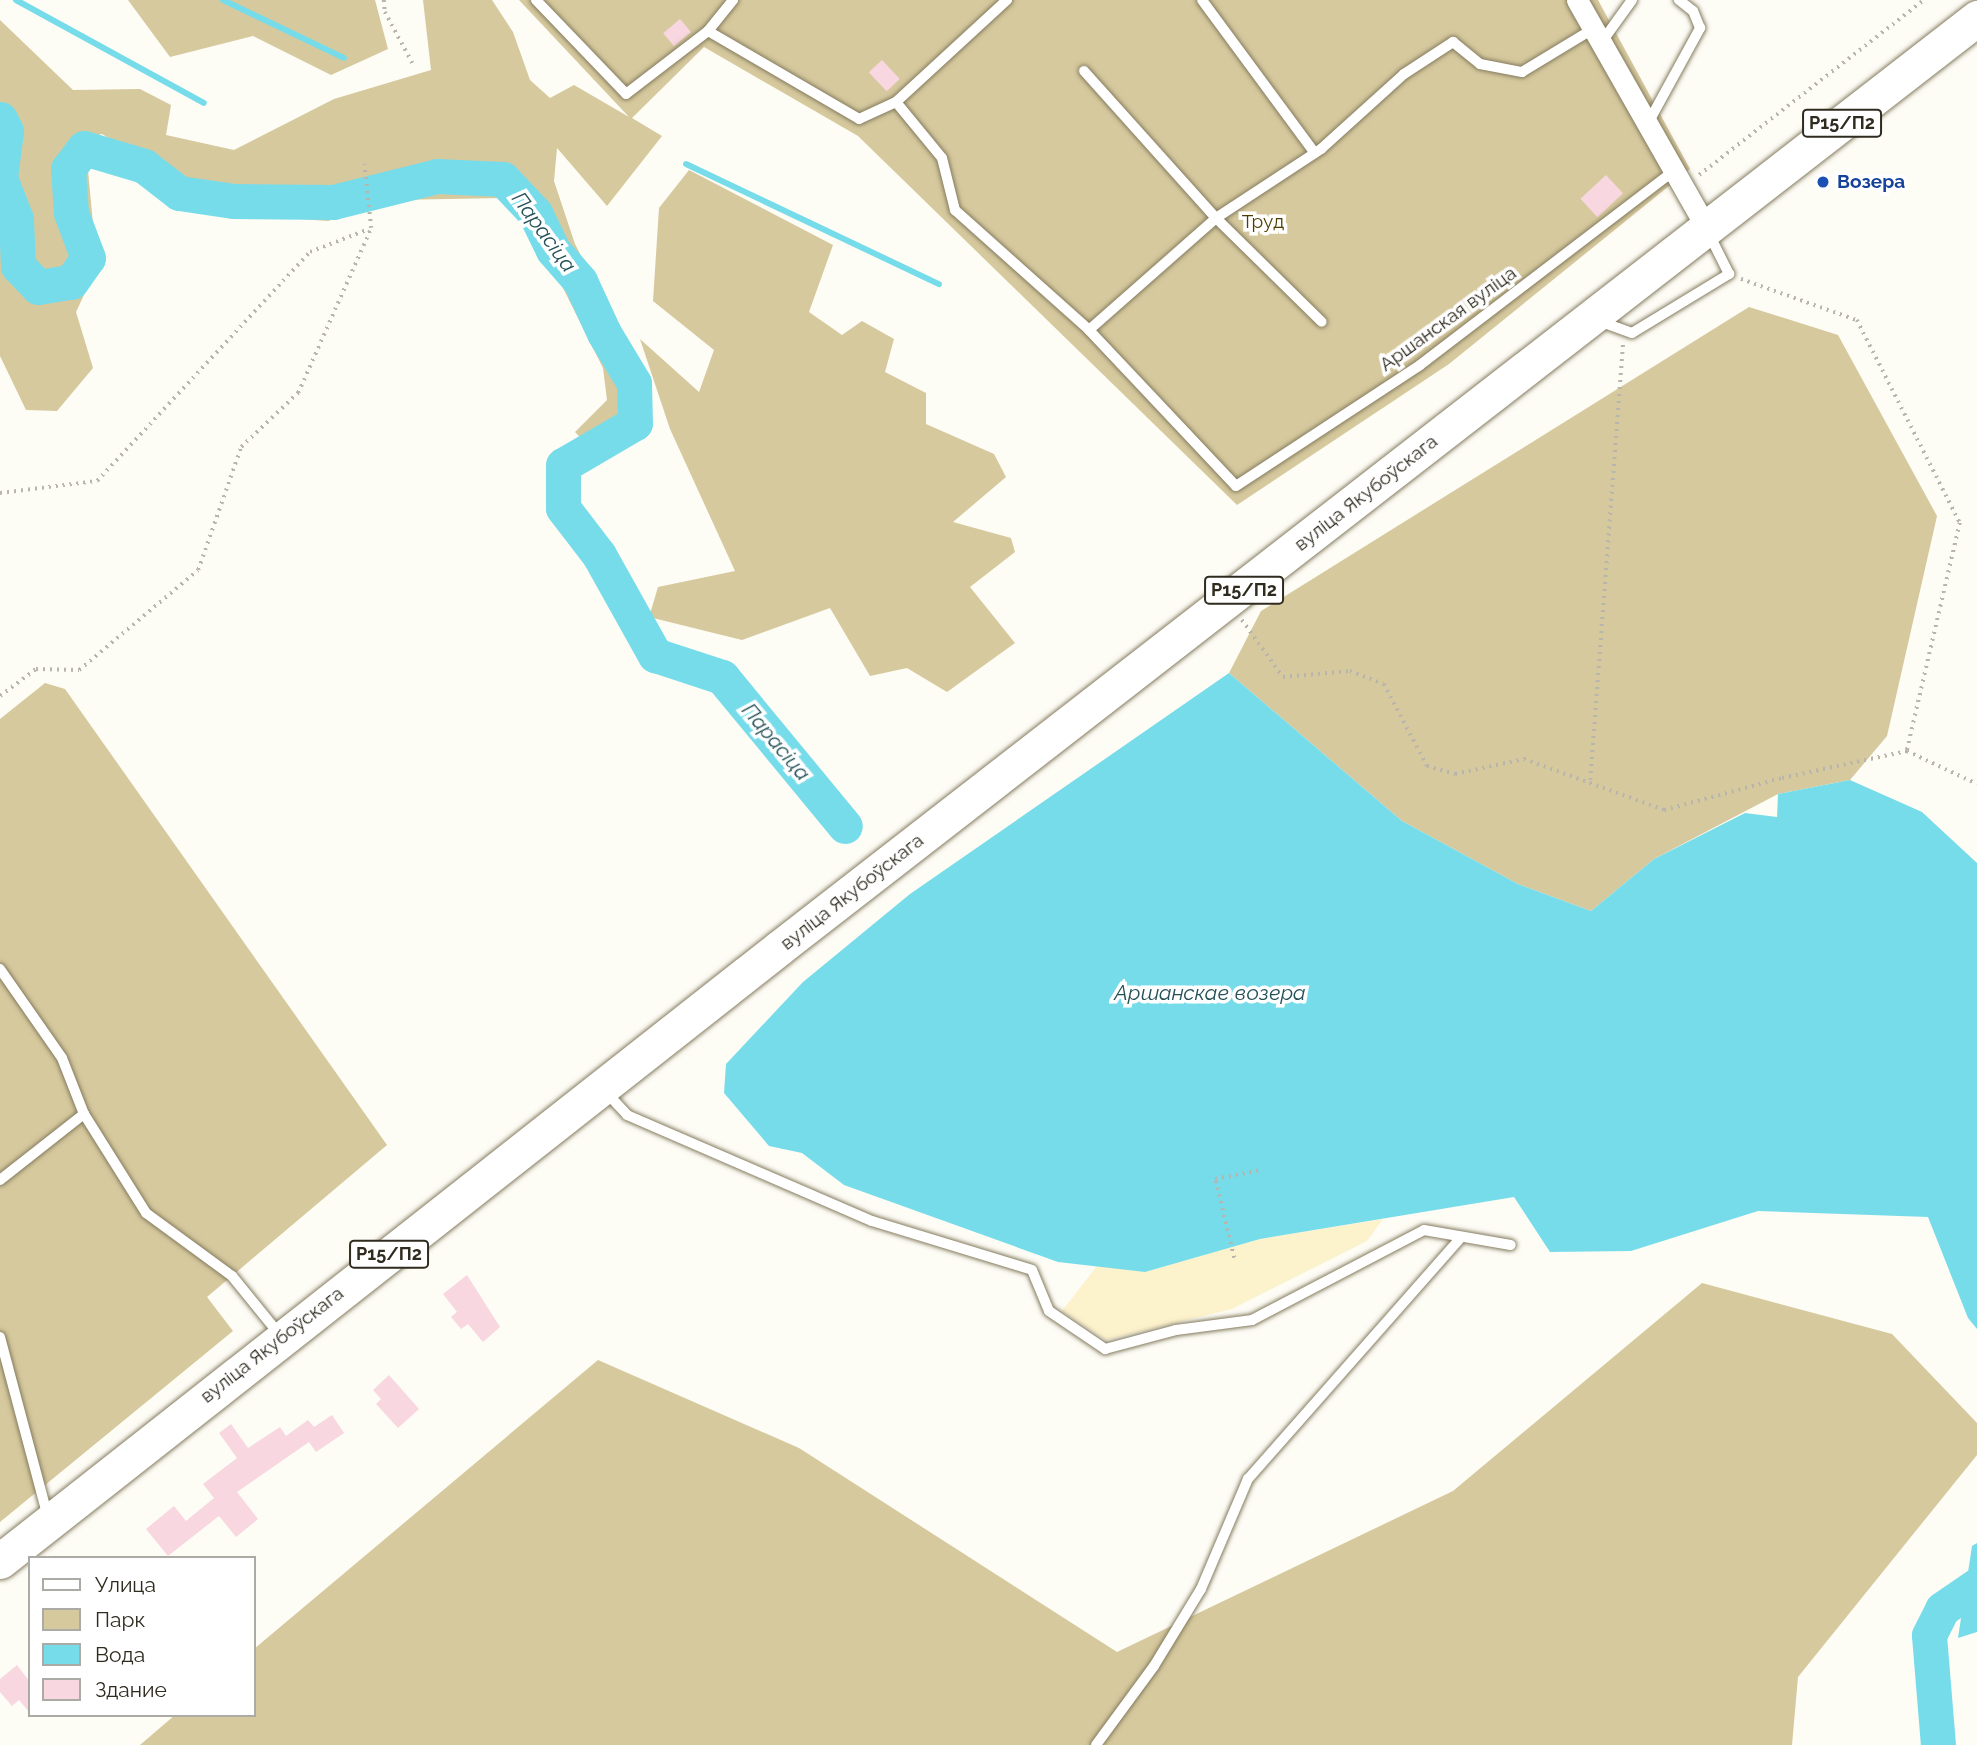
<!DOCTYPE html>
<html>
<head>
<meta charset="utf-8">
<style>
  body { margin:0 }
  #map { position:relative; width:1977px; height:1745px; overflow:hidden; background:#fdfcf5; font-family:Raleway,sans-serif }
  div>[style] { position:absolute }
  .green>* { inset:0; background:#d6c99e }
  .sand>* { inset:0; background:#fcf2cc }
  .water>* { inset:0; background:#77dcea }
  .stream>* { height:6px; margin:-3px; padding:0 3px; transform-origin:3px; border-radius:3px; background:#77dcea }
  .river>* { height:35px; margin:-17.5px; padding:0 17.5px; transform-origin:17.5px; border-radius:17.5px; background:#77dcea }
  .building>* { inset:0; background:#f8d7e0; transform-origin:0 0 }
  .path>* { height:3.5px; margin-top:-1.75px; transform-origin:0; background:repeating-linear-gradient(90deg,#b7b5ac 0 2px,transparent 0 7px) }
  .roads { filter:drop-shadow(0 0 2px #857c5f) drop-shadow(0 0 2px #857c5f) }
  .lane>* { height:10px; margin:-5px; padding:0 5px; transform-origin:5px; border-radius:5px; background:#fff }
  .street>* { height:21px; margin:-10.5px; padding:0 10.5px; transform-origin:10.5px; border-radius:10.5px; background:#fff }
  .primary>* { height:35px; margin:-17.5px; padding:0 17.5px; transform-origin:17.5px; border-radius:17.5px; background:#fff }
  .dots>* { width:19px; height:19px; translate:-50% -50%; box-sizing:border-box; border:4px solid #fff; border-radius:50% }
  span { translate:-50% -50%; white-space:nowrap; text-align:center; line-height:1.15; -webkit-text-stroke:7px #fff; paint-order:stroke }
  .shield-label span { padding:2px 5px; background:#fff; border:2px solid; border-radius:5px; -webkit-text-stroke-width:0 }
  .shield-label { font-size:18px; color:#2f2b1f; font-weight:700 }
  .transit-label { font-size:19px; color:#164399; font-weight:700 }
  .left { translate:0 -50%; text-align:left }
  .park-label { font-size:19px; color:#4d3e00 }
  .street-label { font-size:19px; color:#2f2b1f }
  .water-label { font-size:21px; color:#245157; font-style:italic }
  .legend { position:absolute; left:28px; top:1556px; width:228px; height:161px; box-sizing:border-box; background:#fff; border:2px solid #acaaa5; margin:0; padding:9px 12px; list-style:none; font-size:21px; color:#2f2b1f }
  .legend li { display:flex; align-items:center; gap:14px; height:35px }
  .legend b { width:35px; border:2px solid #acaaa5 }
</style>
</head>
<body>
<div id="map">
  <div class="green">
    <i style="clip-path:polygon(128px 0,375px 0,388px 49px,331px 75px,253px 36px,170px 57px)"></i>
    <i style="clip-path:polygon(423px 0,492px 0,513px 32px,530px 80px,550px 98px,574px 85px,629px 117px,519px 0,1598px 0,1690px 169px,1449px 364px,1237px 505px,858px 136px,704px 47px,632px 118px,662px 136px,607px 206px,557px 148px,554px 181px,575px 244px,642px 374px,644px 424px,602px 460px,575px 432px,607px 400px,603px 368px,557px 276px,503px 198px,393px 200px,328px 221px,213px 213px,197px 190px,102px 134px,85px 138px,97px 267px,76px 312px,93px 368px,57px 411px,26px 410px,0 356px,0 20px,73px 90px,140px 89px,171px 105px,166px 135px,234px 150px,334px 99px,431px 70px)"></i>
    <i style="clip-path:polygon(689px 170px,833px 245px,809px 312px,842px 335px,862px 321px,894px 339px,885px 372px,926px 393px,926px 424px,994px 454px,1006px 477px,953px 522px,1011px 538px,1015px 552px,970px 587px,1015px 643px,947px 692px,907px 668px,870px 676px,830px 608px,742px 640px,649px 617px,658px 587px,735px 571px,670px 429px,640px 339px,699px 392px,714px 350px,653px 301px,659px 208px)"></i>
    <i style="clip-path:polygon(1749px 307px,1838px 335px,1937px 516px,1887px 736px,1850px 780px,1778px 794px,1654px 859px,1591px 911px,1518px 884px,1402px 821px,1229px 673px,1261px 611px)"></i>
    <i style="clip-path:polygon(45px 683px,65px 689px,387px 1145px,207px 1297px,233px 1331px,0 1522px,0 719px)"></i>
    <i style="clip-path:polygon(1702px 1283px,1892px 1334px,1977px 1423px,1977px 1455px,1798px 1677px,1792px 1745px,140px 1745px,175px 1715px,254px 1715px,254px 1649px,598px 1360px,799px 1448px,1117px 1652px,1453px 1491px)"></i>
  </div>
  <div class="sand">
    <i style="clip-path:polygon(1383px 1219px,1367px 1241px,1232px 1309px,1106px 1340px,1062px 1311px,1097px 1266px,1145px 1272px,1260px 1239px)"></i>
  </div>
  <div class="water">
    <i style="clip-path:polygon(1229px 673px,1402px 821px,1518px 884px,1591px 911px,1654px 859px,1745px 813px,1777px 817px,1778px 794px,1850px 780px,1922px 812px,1977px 863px,1977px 1329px,1968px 1318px,1928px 1217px,1758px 1211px,1631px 1251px,1550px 1252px,1514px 1197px,1260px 1239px,1145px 1272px,1058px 1262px,844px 1185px,802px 1153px,769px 1146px,724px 1093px,726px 1064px,803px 982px,910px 894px)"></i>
    <i style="clip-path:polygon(1977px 1543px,1977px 1632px,1958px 1638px,1972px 1546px)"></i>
  </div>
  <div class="stream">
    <i style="left:16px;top:0;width:214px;rotate:28.7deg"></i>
    <i style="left:223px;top:0;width:134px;rotate:25.6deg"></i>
    <i style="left:686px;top:164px;width:280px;rotate:25.4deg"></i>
  </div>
  <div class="river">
    <i style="left:0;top:119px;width:13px;rotate:63deg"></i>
    <i style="left:6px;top:131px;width:47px;rotate:97.3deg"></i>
    <i style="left:0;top:178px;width:44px;rotate:68.7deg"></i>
    <i style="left:16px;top:219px;width:47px;rotate:87.6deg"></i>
    <i style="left:18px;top:266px;width:29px;rotate:46deg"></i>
    <i style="left:38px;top:287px;width:33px;rotate:-9deg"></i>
    <i style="left:71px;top:282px;width:29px;rotate:-55deg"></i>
    <i style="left:88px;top:258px;width:48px;rotate:-110.7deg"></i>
    <i style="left:71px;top:213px;width:44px;rotate:-93.9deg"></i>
    <i style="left:68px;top:169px;width:26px;rotate:-53deg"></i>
    <i style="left:84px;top:148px;width:63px;rotate:16.7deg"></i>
    <i style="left:144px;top:166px;width:44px;rotate:37.6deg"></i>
    <i style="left:179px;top:193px;width:56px;rotate:8.3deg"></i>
    <i style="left:234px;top:201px;width:99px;rotate:0.6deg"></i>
    <i style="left:333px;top:202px;width:107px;rotate:-14deg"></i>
    <i style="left:437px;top:176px;width:66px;rotate:2.6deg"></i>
    <i style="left:503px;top:179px;width:47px;rotate:46.7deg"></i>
    <i style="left:535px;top:213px;width:41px;rotate:64.1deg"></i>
    <i style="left:553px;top:250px;width:41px;rotate:48.9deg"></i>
    <i style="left:580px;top:281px;width:57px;rotate:65.2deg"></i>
    <i style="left:604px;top:333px;width:58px;rotate:59deg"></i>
    <i style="left:634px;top:383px;width:40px;rotate:88.6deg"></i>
    <i style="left:635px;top:423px;width:83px;rotate:149.7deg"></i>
    <i style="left:563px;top:465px;width:43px;rotate:90deg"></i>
    <i style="left:563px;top:508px;width:59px;rotate:52.5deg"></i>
    <i style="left:599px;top:555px;width:115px;rotate:60.8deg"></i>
    <i style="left:655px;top:655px;width:71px;rotate:18.2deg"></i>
    <i style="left:722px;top:677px;width:193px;rotate:50.5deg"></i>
    <i style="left:1938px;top:1745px;width:110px;rotate:-94.7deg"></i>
    <i style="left:1929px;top:1635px;width:29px;rotate:-63deg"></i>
    <i style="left:1942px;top:1609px;width:42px;rotate:-34.4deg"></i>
  </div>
  <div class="building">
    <i style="left:680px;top:19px;width:17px;height:22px;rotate:50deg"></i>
    <i style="left:882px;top:60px;width:26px;height:18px;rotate:47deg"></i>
    <i style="left:1606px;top:175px;width:25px;height:35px;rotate:47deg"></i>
    <i style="clip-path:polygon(467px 1275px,500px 1327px,483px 1342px,468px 1324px,461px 1329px,451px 1317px,457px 1312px,443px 1294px)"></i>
    <i style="clip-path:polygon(389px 1375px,419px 1409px,398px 1428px,376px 1404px,381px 1399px,373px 1390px)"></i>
    <i style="clip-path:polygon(332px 1415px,344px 1433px,316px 1452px,309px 1442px,237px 1492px,258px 1519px,236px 1537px,219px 1516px,168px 1556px,146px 1529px,174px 1506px,186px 1521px,214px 1498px,203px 1484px,237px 1458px,219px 1433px,231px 1424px,248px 1448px,280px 1427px,286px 1436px,308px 1420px,314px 1427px)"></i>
    <i style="clip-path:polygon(17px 1665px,30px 1682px,30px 1713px,19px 1700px,12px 1706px,0 1692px,0 1679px)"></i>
  </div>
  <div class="path">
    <i style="left:384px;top:0;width:12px;rotate:85deg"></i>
    <i style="left:385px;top:12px;width:59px;rotate:61.7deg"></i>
    <i style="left:1699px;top:175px;width:285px;rotate:-37.9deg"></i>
    <i style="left:1741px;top:279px;width:123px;rotate:19.5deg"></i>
    <i style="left:1857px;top:320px;width:228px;rotate:63.1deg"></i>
    <i style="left:1960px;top:523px;width:234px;rotate:103.1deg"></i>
    <i style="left:1907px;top:751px;width:77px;rotate:25.2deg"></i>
    <i style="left:0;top:493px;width:98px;rotate:-7.1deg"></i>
    <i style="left:97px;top:481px;width:313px;rotate:-47.1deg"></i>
    <i style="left:310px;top:252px;width:63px;rotate:-21.3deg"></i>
    <i style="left:1242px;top:620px;width:70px;rotate:54.3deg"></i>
    <i style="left:1283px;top:677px;width:67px;rotate:-5.1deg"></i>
    <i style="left:1350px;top:671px;width:36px;rotate:21deg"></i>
    <i style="left:1384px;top:684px;width:93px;rotate:62.3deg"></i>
    <i style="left:1427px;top:766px;width:29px;rotate:16deg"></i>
    <i style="left:1455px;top:774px;width:71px;rotate:-12.3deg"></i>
    <i style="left:1524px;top:759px;width:149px;rotate:20deg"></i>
    <i style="left:1664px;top:810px;width:122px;rotate:-15.2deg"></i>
    <i style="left:1782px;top:778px;width:128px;rotate:-12.2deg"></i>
    <i style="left:0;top:696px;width:45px;rotate:-36.9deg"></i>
    <i style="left:36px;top:669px;width:43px;rotate:1.3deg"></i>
    <i style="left:79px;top:670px;width:155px;rotate:-40deg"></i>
    <i style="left:198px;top:570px;width:130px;rotate:-70.7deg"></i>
    <i style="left:241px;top:447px;width:79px;rotate:-43.5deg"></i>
    <i style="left:298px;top:393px;width:180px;rotate:-66.1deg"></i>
    <i style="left:371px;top:228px;width:64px;rotate:-96.2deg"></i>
    <i style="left:1590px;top:780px;width:438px;rotate:-85.7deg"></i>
    <i style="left:1234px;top:1258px;width:81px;rotate:-103.5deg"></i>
    <i style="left:1215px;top:1179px;width:47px;rotate:-11.1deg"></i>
  </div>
  <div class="roads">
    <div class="lane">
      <i style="left:536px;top:0;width:130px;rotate:46.2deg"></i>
      <i style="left:626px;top:94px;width:103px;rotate:-37.5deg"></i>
      <i style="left:708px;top:31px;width:40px;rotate:-51deg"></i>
      <i style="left:1202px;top:0;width:190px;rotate:53.6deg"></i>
      <i style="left:708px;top:31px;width:175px;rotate:30.2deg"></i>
      <i style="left:859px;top:119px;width:41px;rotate:-24.7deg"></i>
      <i style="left:896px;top:102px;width:151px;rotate:-42.6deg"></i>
      <i style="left:1601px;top:43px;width:53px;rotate:-54.2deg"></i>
      <i style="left:1084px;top:71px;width:198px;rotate:48.1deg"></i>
      <i style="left:1216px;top:218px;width:148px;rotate:44.5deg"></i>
      <i style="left:896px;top:102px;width:72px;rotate:50.6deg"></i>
      <i style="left:942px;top:158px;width:54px;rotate:76deg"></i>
      <i style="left:955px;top:210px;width:180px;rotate:41.8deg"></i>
      <i style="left:1089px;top:330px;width:214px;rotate:46.7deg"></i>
      <i style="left:1236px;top:486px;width:220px;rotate:-33.3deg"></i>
      <i style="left:1420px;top:365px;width:320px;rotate:-37.4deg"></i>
      <i style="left:1647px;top:125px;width:111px;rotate:-61.3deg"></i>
      <i style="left:1700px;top:28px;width:18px;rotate:-112deg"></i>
      <i style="left:1693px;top:11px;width:18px;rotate:-142deg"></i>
      <i style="left:1599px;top:321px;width:35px;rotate:20deg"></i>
      <i style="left:1632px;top:333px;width:114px;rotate:-31.3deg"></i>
      <i style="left:1729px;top:274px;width:45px;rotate:-116.6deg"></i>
      <i style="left:1089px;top:330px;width:169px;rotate:-41.4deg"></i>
      <i style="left:1216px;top:218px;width:126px;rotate:-33.3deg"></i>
      <i style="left:1321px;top:149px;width:112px;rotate:-42.1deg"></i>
      <i style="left:1404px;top:74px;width:59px;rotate:-33.1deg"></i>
      <i style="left:1453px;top:42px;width:35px;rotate:39deg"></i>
      <i style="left:1480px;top:64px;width:43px;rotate:10.8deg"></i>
      <i style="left:1522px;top:72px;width:81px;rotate:-31.3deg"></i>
      <i style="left:0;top:969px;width:108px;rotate:55.1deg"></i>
      <i style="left:62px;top:1058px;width:60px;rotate:68.6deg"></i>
      <i style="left:84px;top:1114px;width:117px;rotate:57.9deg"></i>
      <i style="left:146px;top:1213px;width:107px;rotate:36.2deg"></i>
      <i style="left:232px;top:1276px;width:76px;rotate:50.9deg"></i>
      <i style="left:604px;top:1090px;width:34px;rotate:47deg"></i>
      <i style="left:627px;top:1115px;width:267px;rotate:23.4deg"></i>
      <i style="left:872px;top:1221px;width:167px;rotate:17deg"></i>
      <i style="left:1032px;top:1270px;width:44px;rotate:67.5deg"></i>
      <i style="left:1049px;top:1311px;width:68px;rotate:34.2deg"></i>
      <i style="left:1105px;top:1349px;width:73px;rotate:-15deg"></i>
      <i style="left:1176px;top:1330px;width:77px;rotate:-7.5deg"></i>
      <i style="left:1252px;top:1320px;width:194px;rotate:-27.6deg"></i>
      <i style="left:1424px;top:1230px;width:88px;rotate:9.8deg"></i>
      <i style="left:0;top:1180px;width:107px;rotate:-38.2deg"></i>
      <i style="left:0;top:1337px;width:186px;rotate:75.1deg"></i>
      <i style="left:1096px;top:1745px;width:98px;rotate:-53.7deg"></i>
      <i style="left:1154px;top:1666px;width:90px;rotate:-58.6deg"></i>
      <i style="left:1201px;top:1589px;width:120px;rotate:-66.9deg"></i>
      <i style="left:1248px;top:1479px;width:322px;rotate:-48.6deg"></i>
    </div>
    <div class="street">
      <i style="left:1577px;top:0;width:261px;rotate:60.4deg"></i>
    </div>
    <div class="primary">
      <i style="left:0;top:1561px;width:991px;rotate:-38.2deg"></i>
      <i style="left:779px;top:948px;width:1517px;rotate:-37.82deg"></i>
    </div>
  </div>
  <div class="dots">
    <i style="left:1823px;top:182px;background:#1a4fb4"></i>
  </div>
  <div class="shield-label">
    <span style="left:1842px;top:123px">Р15/П2</span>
    <span style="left:1244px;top:590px">Р15/П2</span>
    <span style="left:389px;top:1254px">Р15/П2</span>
  </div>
  <div class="transit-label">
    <span class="left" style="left:1837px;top:182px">Возера</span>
  </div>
  <div class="park-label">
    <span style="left:1263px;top:222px">Труд</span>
  </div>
  <div class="street-label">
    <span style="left:1448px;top:319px;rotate:-36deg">Аршанская вуліца</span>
    <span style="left:1366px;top:493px;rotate:-38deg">вуліца Якубоўскага</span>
    <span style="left:852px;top:892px;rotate:-38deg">вуліца Якубоўскага</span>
    <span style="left:272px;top:1345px;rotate:-38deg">вуліца Якубоўскага</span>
  </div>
  <div class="water-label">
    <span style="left:544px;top:232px;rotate:54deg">Парасіца</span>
    <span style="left:776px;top:742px;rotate:50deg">Парасіца</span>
    <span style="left:1210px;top:993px">Аршанскае возера</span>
  </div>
  <ul class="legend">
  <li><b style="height:9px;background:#fff"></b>Улица</li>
  <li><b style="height:19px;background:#d6c99e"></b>Парк</li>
  <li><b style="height:19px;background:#77dcea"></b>Вода</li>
  <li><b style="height:19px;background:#f8d7e0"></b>Здание</li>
  </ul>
</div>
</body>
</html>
